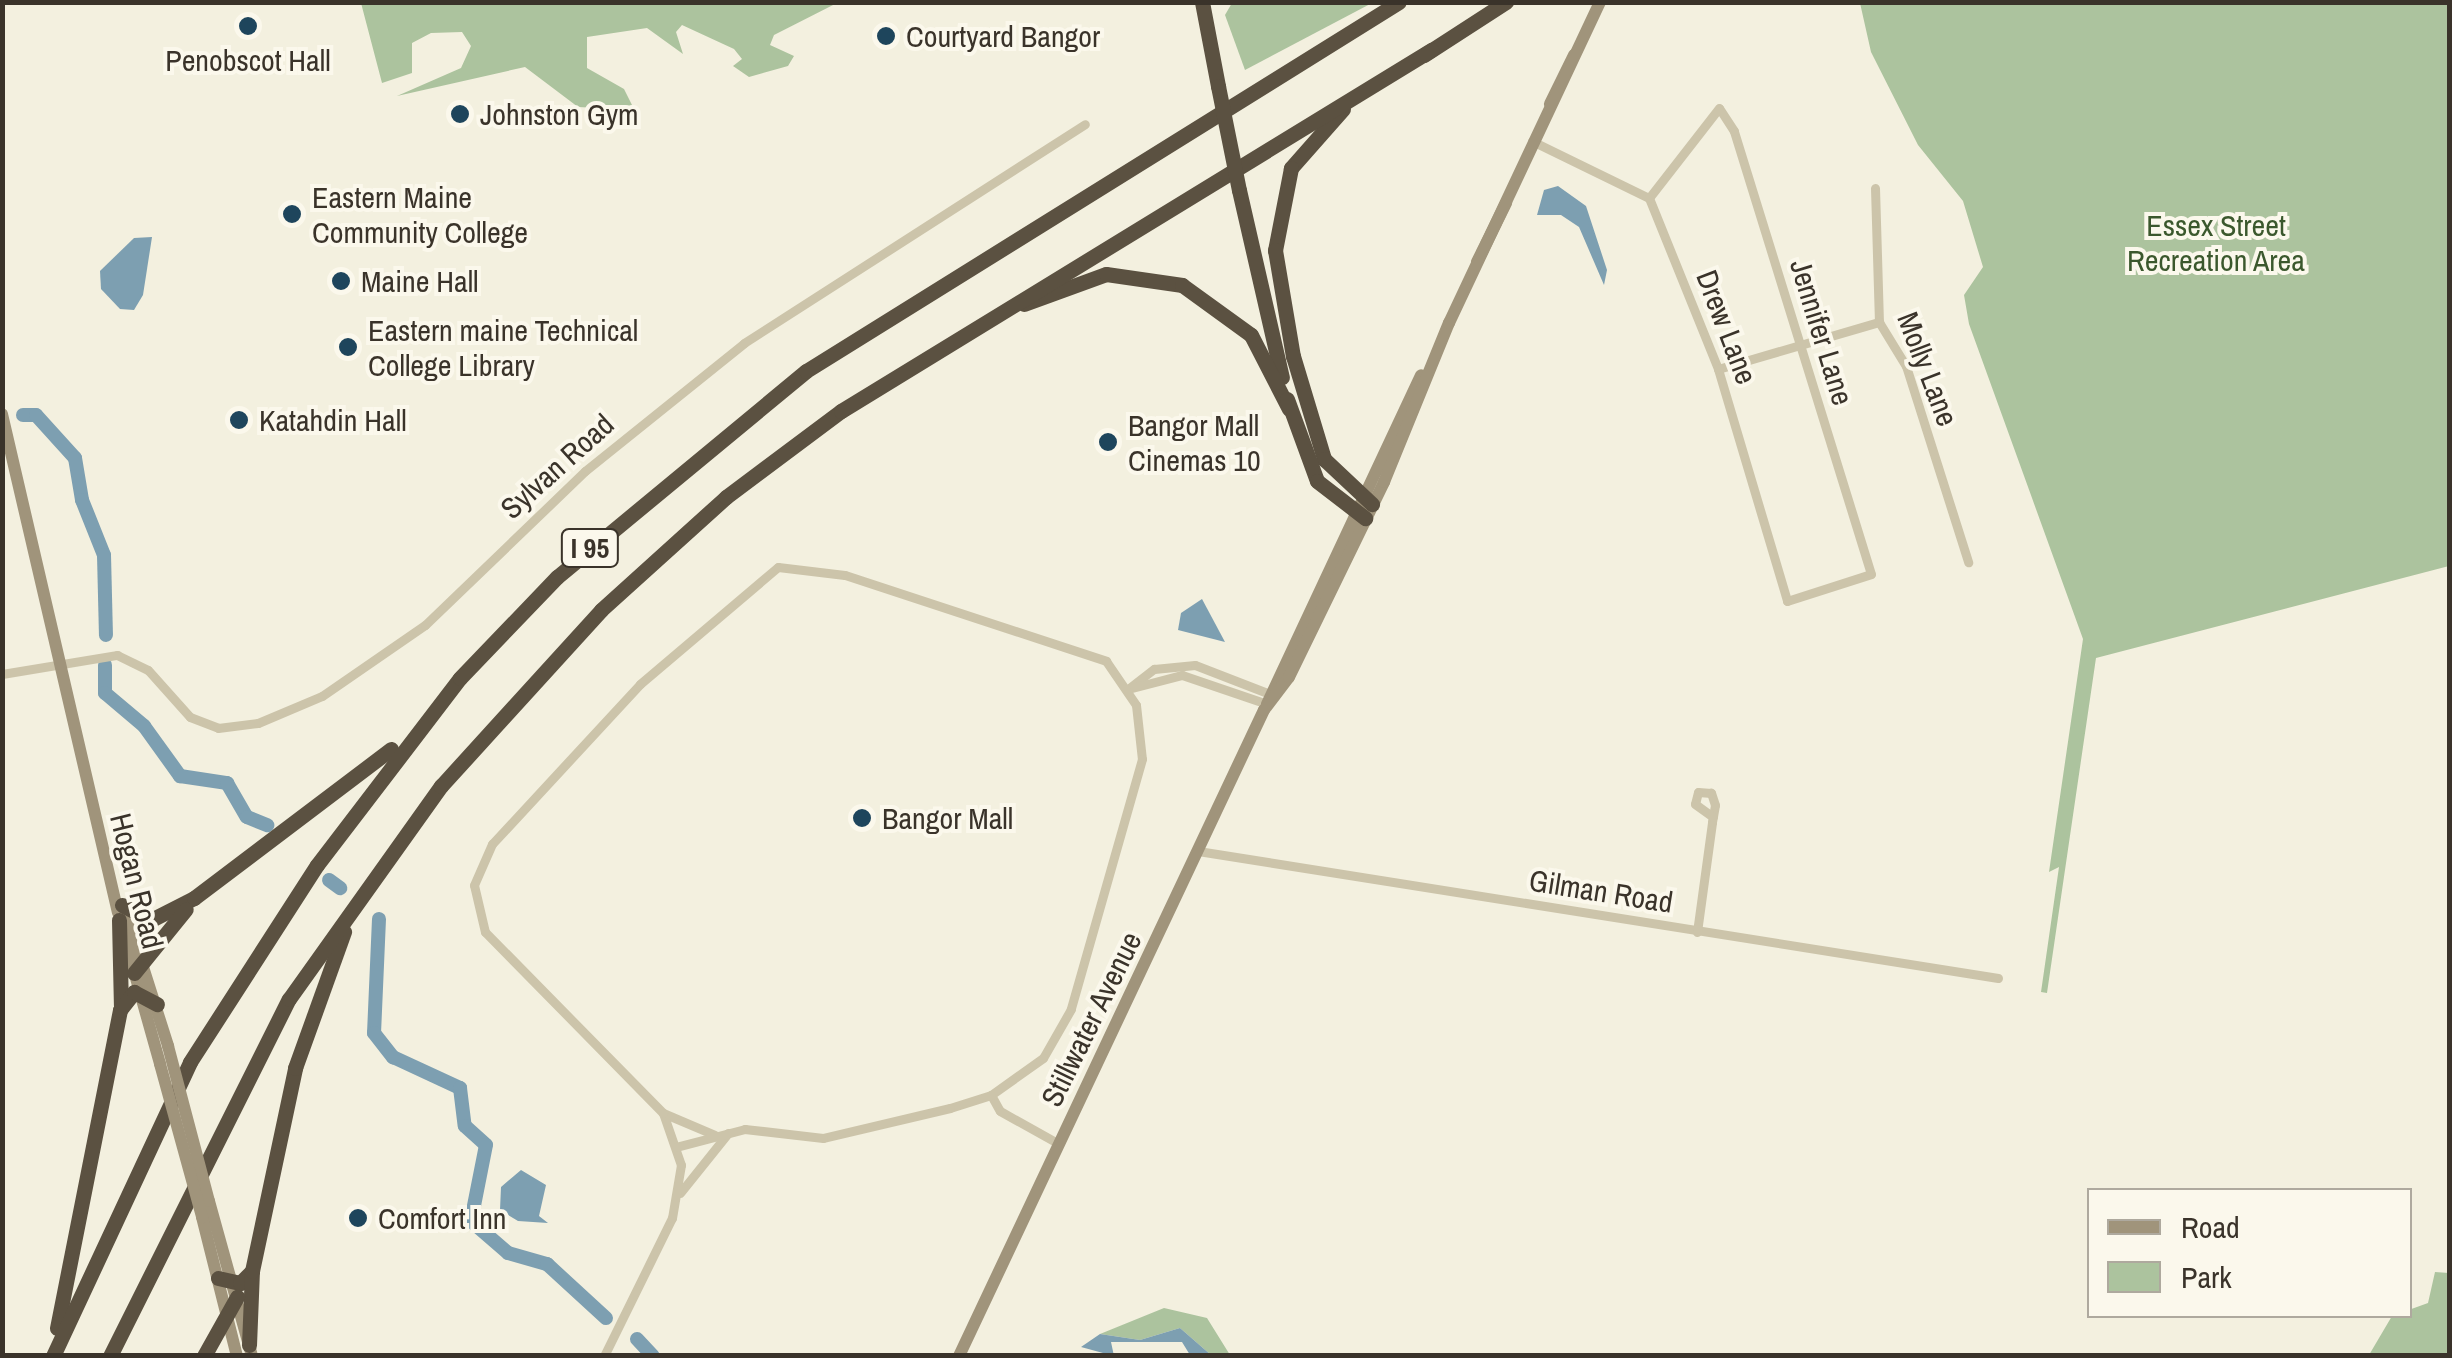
<!DOCTYPE html>
<html>
<head>
<meta charset="utf-8">
<style>
  body { margin:0 }
  #map { position:relative; width:2452px; height:1358px; overflow:hidden; background:#f3f0df; font-family:"Archivo Narrow",sans-serif }
  div>[style] { position:absolute }
  .green>* { inset:0; background:#acc39e }
  .water>* { inset:0; background:#7d9fb1 }
  .river>* { height:14px; margin:-7px; padding:0 7px; transform-origin:7px; border-radius:7px; background:#7d9fb1 }
  .minor>* { height:9px; margin:-4.5px; padding:0 4.5px; transform-origin:4.5px; border-radius:4.5px; background:#ccc4aa }
  .secondary>* { height:12px; margin:-6px; padding:0 6px; transform-origin:6px; border-radius:6px; background:#a0947b }
  .motorway>* { height:15px; margin:-7.5px; padding:0 7.5px; transform-origin:7.5px; border-radius:7.5px; background:#5b5141 }
  .secondary-bridge>* { height:12px; margin:-6px; padding:0 6px; transform-origin:6px; border-radius:6px; background:#a0947b }
  .motorway-bridge>* { height:15px; margin:-7.5px; padding:0 7.5px; transform-origin:7.5px; border-radius:7.5px; background:#5b5141 }
  .dots>* { width:28px; height:28px; translate:-50% -50%; box-sizing:border-box; border:5px solid #fbf8ec; border-radius:50% }
  span { translate:-50% -50%; white-space:nowrap; text-align:center; line-height:1.15; -webkit-text-stroke:8px #fbf8ec; paint-order:stroke }
  .shield-label span { padding:2px 8px; background:#fbf8ec; border:2px solid; border-radius:8px; -webkit-text-stroke-width:0 }
  .shield-label { font-size:28px; color:#3a332a; font-weight:700 }
  .poi-label { font-size:30px; color:#3a332a }
  .left { translate:0 -50%; text-align:left }
  .park-label { font-size:30px; color:#3b582d }
  .street-label { font-size:30px; color:#3a332a }
  .frame { position:absolute; inset:0; border:5px solid #3a332a; pointer-events:none }
  .legend { position:absolute; left:2087px; top:1188px; width:325px; height:130px; box-sizing:border-box; background:#fbf8ec; border:2px solid #aea99e; margin:0; padding:12px 18px; list-style:none; font-size:30px; color:#3a332a }
  .legend li { display:flex; align-items:center; gap:20px; height:50px }
  .legend b { width:50px; border:2px solid #aea99e }
</style>
</head>
<body>
<div id="map">
  <div class="green">
    <i style="clip-path:polygon(361px 3px,361px 2px,837px 3px,774px 35px,770px 45px,794px 56px,788px 66px,749px 77px,733px 66px,742px 59px,734px 49px,682px 25px,676px 32px,683px 54px,647px 28px,587px 37px,587px 68px,624px 89px,632px 105px,618px 109px,578px 107px,525px 67px,397px 96px,461px 68px,471px 46px,462px 32px,431px 33px,412px 43px,412px 73px,382px 83px)"></i>
    <i style="clip-path:polygon(1232px 3px,1372px 3px,1245px 70px,1225px 15px)"></i>
    <i style="clip-path:polygon(1860px 3px,2449px 3px,2449px 566px,2096px 658px,2047px 993px,2041px 992px,2059px 867px,2049px 872px,2083px 639px,1969px 324px,1964px 295px,1983px 267px,1963px 201px,1918px 145px,1871px 52px)"></i>
    <i style="clip-path:polygon(2435px 1272px,2449px 1273px,2449px 1355px,2369px 1355px,2392px 1316px,2428px 1303px)"></i>
    <i style="clip-path:polygon(1164px 1308px,1207px 1318px,1230px 1355px,1211px 1355px,1180px 1328px,1140px 1340px,1100px 1334px)"></i>
  </div>
  <div class="water">
    <i style="clip-path:polygon(1558px 186px,1586px 206px,1607px 270px,1604px 285px,1579px 227px,1561px 215px,1537px 215px,1544px 190px)"></i>
    <i style="clip-path:polygon(152px 237px,143px 295px,134px 310px,120px 309px,101px 289px,100px 271px,134px 238px)"></i>
    <i style="clip-path:polygon(1202px 599px,1225px 642px,1178px 630px,1181px 613px)"></i>
    <i style="clip-path:polygon(521px 1170px,546px 1185px,539px 1216px,548px 1223px,518px 1221px,500px 1210px,501px 1187px)"></i>
    <i style="clip-path:polygon(1180px 1328px,1211px 1355px,1190px 1355px,1182px 1342px,1111px 1342px,1114px 1356px,1081px 1347px,1100px 1334px,1140px 1340px)"></i>
  </div>
  <div class="river">
    <i style="left:23px;top:415px;width:13px"></i>
    <i style="left:36px;top:415px;width:58px;rotate:47.8deg"></i>
    <i style="left:75px;top:458px;width:43px;rotate:80.5deg"></i>
    <i style="left:82px;top:500px;width:59px;rotate:68.2deg"></i>
    <i style="left:104px;top:555px;width:80px;rotate:88.6deg"></i>
    <i style="left:105px;top:665px;width:28px;rotate:90deg"></i>
    <i style="left:105px;top:693px;width:51px;rotate:40.2deg"></i>
    <i style="left:144px;top:726px;width:62px;rotate:54.2deg"></i>
    <i style="left:180px;top:776px;width:48px;rotate:8.5deg"></i>
    <i style="left:227px;top:783px;width:39px;rotate:60deg"></i>
    <i style="left:247px;top:817px;width:22px;rotate:22deg"></i>
    <i style="left:329px;top:880px;width:14px;rotate:36deg"></i>
    <i style="left:379px;top:919px;width:114px;rotate:92.5deg"></i>
    <i style="left:374px;top:1033px;width:31px;rotate:52deg"></i>
    <i style="left:393px;top:1057px;width:74px;rotate:24.8deg"></i>
    <i style="left:460px;top:1088px;width:38px;rotate:83deg"></i>
    <i style="left:465px;top:1126px;width:28px;rotate:42deg"></i>
    <i style="left:486px;top:1145px;width:77px;rotate:101.2deg"></i>
    <i style="left:471px;top:1221px;width:49px;rotate:40.9deg"></i>
    <i style="left:508px;top:1253px;width:41px;rotate:15.8deg"></i>
    <i style="left:547px;top:1264px;width:80px;rotate:42.5deg"></i>
    <i style="left:637px;top:1339px;width:23px;rotate:47deg"></i>
  </div>
  <div class="minor">
    <i style="left:1532px;top:141px;width:130px;rotate:26deg"></i>
    <i style="left:1649px;top:198px;width:184px;rotate:68deg"></i>
    <i style="left:1718px;top:369px;width:242px;rotate:73.4deg"></i>
    <i style="left:1787px;top:601px;width:88px;rotate:-17.8deg"></i>
    <i style="left:1871px;top:574px;width:464px;rotate:-107.2deg"></i>
    <i style="left:1734px;top:131px;width:27px;rotate:-123deg"></i>
    <i style="left:1719px;top:108px;width:114px;rotate:127.9deg"></i>
    <i style="left:1875px;top:188px;width:134px;rotate:88.3deg"></i>
    <i style="left:1879px;top:322px;width:52px;rotate:58.5deg"></i>
    <i style="left:1906px;top:366px;width:206px;rotate:72.4deg"></i>
    <i style="left:1718px;top:369px;width:168px;rotate:-16.3deg"></i>
    <i style="left:2px;top:674px;width:117px;rotate:-9.4deg"></i>
    <i style="left:117px;top:655px;width:34px;rotate:26deg"></i>
    <i style="left:148px;top:670px;width:63px;rotate:48.2deg"></i>
    <i style="left:190px;top:717px;width:30px;rotate:21deg"></i>
    <i style="left:218px;top:728px;width:40px;rotate:-7.1deg"></i>
    <i style="left:258px;top:723px;width:69px;rotate:-22.9deg"></i>
    <i style="left:322px;top:696px;width:125px;rotate:-34.6deg"></i>
    <i style="left:425px;top:625px;width:222px;rotate:-43.9deg"></i>
    <i style="left:585px;top:471px;width:204px;rotate:-38.8deg"></i>
    <i style="left:744px;top:343px;width:405px;rotate:-32.7deg"></i>
    <i style="left:1128px;top:689px;width:33px;rotate:-38deg"></i>
    <i style="left:1154px;top:669px;width:41px;rotate:-5.6deg"></i>
    <i style="left:1195px;top:665px;width:86px;rotate:21.2deg"></i>
    <i style="left:1128px;top:689px;width:56px;rotate:-14.5deg"></i>
    <i style="left:1182px;top:675px;width:90px;rotate:18.8deg"></i>
    <i style="left:1198px;top:851px;width:810px;rotate:9.02deg"></i>
    <i style="left:1697px;top:932px;width:111px;rotate:-82.2deg"></i>
    <i style="left:1712px;top:822px;width:17px;rotate:-80deg"></i>
    <i style="left:1715px;top:805px;width:13px;rotate:-108deg"></i>
    <i style="left:1711px;top:793px;width:13px;rotate:-176deg"></i>
    <i style="left:1698px;top:792px;width:12px;rotate:104deg"></i>
    <i style="left:1695px;top:804px;width:22px;rotate:36deg"></i>
    <i style="left:991px;top:1095px;width:18px;rotate:61deg"></i>
    <i style="left:1000px;top:1111px;width:68px;rotate:29.2deg"></i>
    <i style="left:663px;top:1113px;width:56px;rotate:22.9deg"></i>
    <i style="left:680px;top:1193px;width:77px;rotate:-51.3deg"></i>
    <i style="left:604px;top:1356px;width:154px;rotate:-63.8deg"></i>
    <i style="left:672px;top:1218px;width:54px;rotate:-80.4deg"></i>
    <i style="left:681px;top:1165px;width:55px;rotate:-109.1deg"></i>
    <i style="left:663px;top:1113px;width:254px;rotate:-134.5deg"></i>
    <i style="left:485px;top:932px;width:48px;rotate:-103.2deg"></i>
    <i style="left:474px;top:885px;width:45px;rotate:-66.3deg"></i>
    <i style="left:492px;top:844px;width:218px;rotate:-47.2deg"></i>
    <i style="left:640px;top:684px;width:181px;rotate:-40.3deg"></i>
    <i style="left:778px;top:567px;width:67px;rotate:6.8deg"></i>
    <i style="left:845px;top:575px;width:275px;rotate:18.2deg"></i>
    <i style="left:1106px;top:661px;width:53px;rotate:55.7deg"></i>
    <i style="left:1136px;top:705px;width:54px;rotate:83.7deg"></i>
    <i style="left:1142px;top:759px;width:260px;rotate:105.9deg"></i>
    <i style="left:1071px;top:1009px;width:56px;rotate:119.7deg"></i>
    <i style="left:1043px;top:1058px;width:64px;rotate:144.6deg"></i>
    <i style="left:991px;top:1095px;width:43px;rotate:162.4deg"></i>
    <i style="left:950px;top:1108px;width:130px;rotate:166.7deg"></i>
    <i style="left:823px;top:1138px;width:79px;rotate:-173.4deg"></i>
    <i style="left:745px;top:1129px;width:71px;rotate:165.4deg"></i>
  </div>
  <div class="secondary">
    <i style="left:1550px;top:104px;width:55px;rotate:-63.9deg"></i>
    <i style="left:1477px;top:262px;width:66px;rotate:-63.8deg"></i>
    <i style="left:2px;top:414px;width:512px;rotate:76.91deg"></i>
    <i style="left:1267px;top:704px;width:363px;rotate:-64.9deg"></i>
    <i style="left:124px;top:907px;width:146px;rotate:72.4deg"></i>
    <i style="left:123px;top:932px;width:137px;rotate:74.3deg"></i>
    <i style="left:209px;top:1201px;width:161px;rotate:74.5deg"></i>
    <i style="left:202px;top:1217px;width:143px;rotate:75.9deg"></i>
    <i style="left:959px;top:1356px;width:714px;rotate:-64.73deg"></i>
    <i style="left:1264px;top:710px;width:41px;rotate:-52.9deg"></i>
    <i style="left:1289px;top:677px;width:217px;rotate:-64deg"></i>
    <i style="left:1384px;top:482px;width:172px;rotate:-67.8deg"></i>
    <i style="left:1449px;top:323px;width:355px;rotate:-64.8deg"></i>
  </div>
  <div class="motorway">
    <i style="left:1202px;top:2px;width:86px;rotate:79.2deg"></i>
    <i style="left:1424px;top:55px;width:98px;rotate:-32.9deg"></i>
    <i style="left:1343px;top:109px;width:79px;rotate:131.4deg"></i>
    <i style="left:1291px;top:168px;width:84px;rotate:101deg"></i>
    <i style="left:1275px;top:250px;width:108px;rotate:80.4deg"></i>
    <i style="left:1293px;top:356px;width:108px;rotate:73.2deg"></i>
    <i style="left:1324px;top:459px;width:66px;rotate:43.2deg"></i>
    <i style="left:1239px;top:190px;width:192px;rotate:77.1deg"></i>
    <i style="left:1024px;top:304px;width:87px;rotate:-20.1deg"></i>
    <i style="left:1106px;top:274px;width:77px;rotate:8.2deg"></i>
    <i style="left:1182px;top:285px;width:85px;rotate:35.9deg"></i>
    <i style="left:1251px;top:335px;width:83px;rotate:62.8deg"></i>
    <i style="left:1287px;top:399px;width:87px;rotate:69.9deg"></i>
    <i style="left:1317px;top:481px;width:61px;rotate:37.6deg"></i>
    <i style="left:122px;top:905px;width:33px;rotate:27deg"></i>
    <i style="left:151px;top:920px;width:48px;rotate:-27.1deg"></i>
    <i style="left:194px;top:898px;width:247px;rotate:-37.1deg"></i>
    <i style="left:119px;top:920px;width:85px;rotate:88.7deg"></i>
    <i style="left:134px;top:973px;width:82px;rotate:-50.9deg"></i>
    <i style="left:218px;top:1278px;width:23px;rotate:13deg"></i>
    <i style="left:240px;top:1283px;width:17px;rotate:-45deg"></i>
    <i style="left:57px;top:1328px;width:324px;rotate:-78.8deg"></i>
    <i style="left:120px;top:1010px;width:23px;rotate:-52deg"></i>
    <i style="left:134px;top:992px;width:26px;rotate:28deg"></i>
    <i style="left:249px;top:1345px;width:74px;rotate:-87.7deg"></i>
    <i style="left:252px;top:1271px;width:208px;rotate:-78deg"></i>
    <i style="left:295px;top:1068px;width:145px;rotate:-70.2deg"></i>
    <i style="left:53px;top:1356px;width:324px;rotate:-65deg"></i>
    <i style="left:190px;top:1062px;width:234px;rotate:-57.2deg"></i>
    <i style="left:317px;top:865px;width:235px;rotate:-52.6deg"></i>
    <i style="left:460px;top:678px;width:140px;rotate:-46.2deg"></i>
    <i style="left:557px;top:577px;width:323px;rotate:-39.6deg"></i>
    <i style="left:806px;top:371px;width:698px;rotate:-31.89deg"></i>
    <i style="left:110px;top:1356px;width:399px;rotate:-63.4deg"></i>
    <i style="left:289px;top:999px;width:262px;rotate:-54.5deg"></i>
    <i style="left:441px;top:786px;width:238px;rotate:-47.7deg"></i>
    <i style="left:601px;top:610px;width:169px;rotate:-42.1deg"></i>
    <i style="left:726px;top:497px;width:144px;rotate:-36.8deg"></i>
    <i style="left:841px;top:411px;width:692px;rotate:-31.46deg"></i>
    <i style="left:204px;top:1356px;width:68px;rotate:-60.8deg"></i>
  </div>
  <div class="secondary-bridge">
    <i style="left:168px;top:1046px;width:160px;rotate:75.2deg"></i>
    <i style="left:160px;top:1064px;width:159px;rotate:74.6deg"></i>
  </div>
  <div class="motorway-bridge">
    <i style="left:1218px;top:86px;width:106px;rotate:78.6deg"></i>
  </div>
  <div class="dots">
    <i style="left:248px;top:26px;background:#1e455c"></i>
    <i style="left:886px;top:36px;background:#1e455c"></i>
    <i style="left:460px;top:114px;background:#1e455c"></i>
    <i style="left:292px;top:214px;background:#1e455c"></i>
    <i style="left:341px;top:281px;background:#1e455c"></i>
    <i style="left:348px;top:347px;background:#1e455c"></i>
    <i style="left:239px;top:420px;background:#1e455c"></i>
    <i style="left:1108px;top:442px;background:#1e455c"></i>
    <i style="left:862px;top:818px;background:#1e455c"></i>
    <i style="left:358px;top:1218px;background:#1e455c"></i>
  </div>
  <div class="shield-label">
    <span style="left:590px;top:548px">I 95</span>
  </div>
  <div class="poi-label">
    <span class="left" style="left:906px;top:36px">Courtyard Bangor</span>
    <span style="left:248px;top:60px">Penobscot Hall</span>
    <span class="left" style="left:480px;top:114px">Johnston Gym</span>
    <span class="left" style="left:312px;top:214px">Eastern Maine<br>Community College</span>
    <span class="left" style="left:361px;top:281px">Maine Hall</span>
    <span class="left" style="left:368px;top:347px">Eastern maine Technical<br>College Library</span>
    <span class="left" style="left:259px;top:420px">Katahdin Hall</span>
    <span class="left" style="left:1128px;top:442px">Bangor Mall<br>Cinemas 10</span>
    <span class="left" style="left:882px;top:818px">Bangor Mall</span>
    <span class="left" style="left:378px;top:1218px">Comfort Inn</span>
  </div>
  <div class="park-label">
    <span style="left:2216px;top:242px">Essex Street<br>Recreation Area</span>
  </div>
  <div class="street-label">
    <span style="left:1727px;top:327px;rotate:69deg">Drew Lane</span>
    <span style="left:1822px;top:332px;rotate:73deg">Jennifer Lane</span>
    <span style="left:1928px;top:369px;rotate:69deg">Molly Lane</span>
    <span style="left:557px;top:466px;rotate:-42deg">Sylvan Road</span>
    <span style="left:137px;top:881px;rotate:76deg">Hogan Road</span>
    <span style="left:1601px;top:891px;rotate:9deg">Gilman Road</span>
    <span style="left:1091px;top:1019px;rotate:-64deg">Stillwater Avenue</span>
  </div>
  <div class="frame"></div>
  <ul class="legend">
  <li><b style="height:12px;background:#a0947b"></b>Road</li>
  <li><b style="height:28px;background:#acc39e"></b>Park</li>
  </ul>
</div>
</body>
</html>
